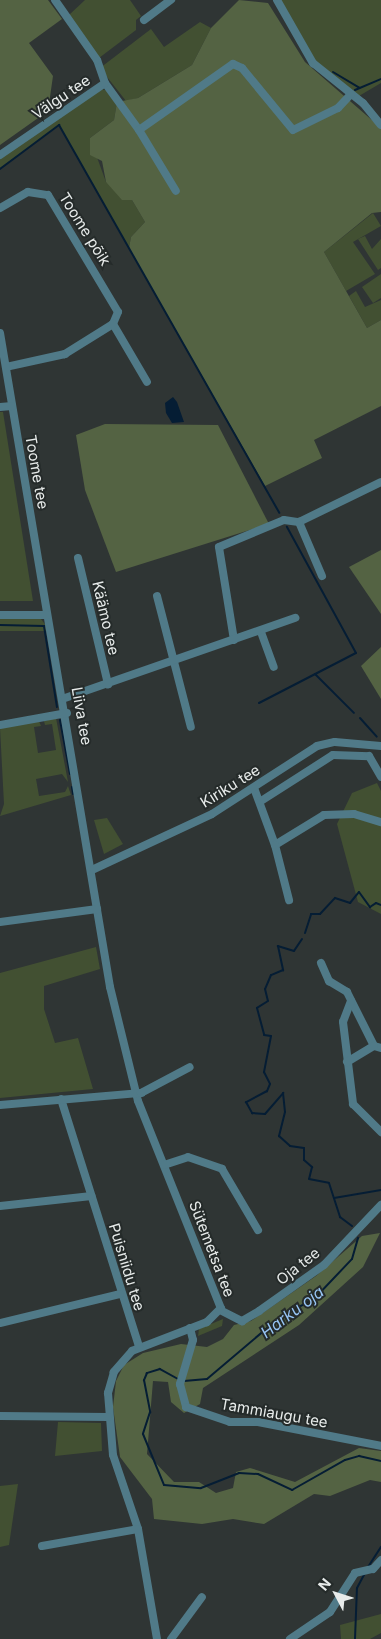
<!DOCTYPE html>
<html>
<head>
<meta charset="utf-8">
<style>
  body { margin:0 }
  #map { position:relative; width:381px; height:1639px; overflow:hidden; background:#2f3534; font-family:Inter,sans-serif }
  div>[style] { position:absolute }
  .green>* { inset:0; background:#425032 }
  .forest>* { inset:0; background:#546343 }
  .water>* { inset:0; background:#051d34 }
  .stream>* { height:2px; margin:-1px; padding:0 1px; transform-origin:1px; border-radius:1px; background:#051d34 }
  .minor>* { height:8px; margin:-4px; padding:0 4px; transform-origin:4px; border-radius:4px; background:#507a88 }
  span { translate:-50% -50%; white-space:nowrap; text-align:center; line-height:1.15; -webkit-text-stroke:4px #252b2a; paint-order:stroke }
  .street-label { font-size:15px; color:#e7ebea }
  .water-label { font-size:16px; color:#97c5f5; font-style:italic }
  .north { position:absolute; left:311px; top:1569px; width:50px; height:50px; -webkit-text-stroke:4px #252b2a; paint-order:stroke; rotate:310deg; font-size:14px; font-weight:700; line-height:20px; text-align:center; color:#e7ebea }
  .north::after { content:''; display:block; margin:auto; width:18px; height:22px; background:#e7ebea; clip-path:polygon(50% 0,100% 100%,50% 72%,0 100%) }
</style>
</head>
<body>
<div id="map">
  <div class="green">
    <i style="clip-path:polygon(85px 0,130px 0,141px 16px,136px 20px,136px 30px,99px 58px,69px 15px)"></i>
    <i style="clip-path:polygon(279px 0,381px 0,381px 83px,359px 96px,315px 62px)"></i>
    <i style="clip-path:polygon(200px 22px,211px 28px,192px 65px,138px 98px,126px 101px,100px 68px,151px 29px,164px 47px)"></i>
    <i style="clip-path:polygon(101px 89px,109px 91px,117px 102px,114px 120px,90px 138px,106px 182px,132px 200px,145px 222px,131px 237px,129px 248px,59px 126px,0 168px,0 159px)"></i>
    <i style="clip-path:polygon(373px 213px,381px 226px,353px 242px,375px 274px,346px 291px,324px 252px)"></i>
    <i style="clip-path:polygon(365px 236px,372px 249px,381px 239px,381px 268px,378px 270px,358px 239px)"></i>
    <i style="clip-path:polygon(381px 274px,381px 298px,373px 303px,362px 287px)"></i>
    <i style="clip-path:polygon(356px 291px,365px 307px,381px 300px,381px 320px,367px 328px,349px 296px)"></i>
    <i style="clip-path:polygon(0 412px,3px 412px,33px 601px,0 601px)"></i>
    <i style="clip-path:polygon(0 618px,41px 619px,50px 631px,0 631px)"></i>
    <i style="clip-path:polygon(56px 718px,68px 782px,62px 774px,36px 779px,39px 796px,65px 792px,68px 786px,71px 795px,0 816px,4px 804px,0 728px,39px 721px,41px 726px,34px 727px,38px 753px,56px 750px,52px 724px,45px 725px,44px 721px)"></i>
    <i style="clip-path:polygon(377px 783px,381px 791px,381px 914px,358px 902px,337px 824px,352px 793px)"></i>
    <i style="clip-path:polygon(107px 818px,123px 844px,104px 854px,94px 820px)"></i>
    <i style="clip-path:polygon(96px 947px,100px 969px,44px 986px,44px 1009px,55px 1043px,78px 1038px,93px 1089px,0 1098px,0 973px)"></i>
    <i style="clip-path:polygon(223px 1319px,222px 1326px,198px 1336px,199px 1329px)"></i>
    <i style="clip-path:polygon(58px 1422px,101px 1423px,102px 1451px,55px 1456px)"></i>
    <i style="clip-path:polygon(18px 1484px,9px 1545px,0 1547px,0 1486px)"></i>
    <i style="clip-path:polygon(381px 1614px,381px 1633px,370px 1639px,341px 1639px,340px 1625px)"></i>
  </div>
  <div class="forest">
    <i style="clip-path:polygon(0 0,48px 0,62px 19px,29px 43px,53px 76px,48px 111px,0 145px)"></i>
    <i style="clip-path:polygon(239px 0,268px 3px,305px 62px,381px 128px,381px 212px,372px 213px,324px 252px,367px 328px,381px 320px,381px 406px,314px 440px,322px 458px,265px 486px,129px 248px,131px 237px,145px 222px,132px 200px,122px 200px,106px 182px,102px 161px,90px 155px,90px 138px,114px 120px,117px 102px,138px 98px,192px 65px,211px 28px)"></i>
    <i style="clip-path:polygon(105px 424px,218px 425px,269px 524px,116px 572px,85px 490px,76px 435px)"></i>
    <i style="clip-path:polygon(381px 550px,381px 614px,349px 567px)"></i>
    <i style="clip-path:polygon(381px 647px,381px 699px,361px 666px)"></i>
    <i style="clip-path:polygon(380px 1233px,363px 1267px,299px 1325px,203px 1388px,200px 1404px,184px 1413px,171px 1402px,168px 1382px,153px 1381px,147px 1454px,174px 1482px,199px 1482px,216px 1493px,233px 1488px,236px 1472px,250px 1468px,295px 1482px,359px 1448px,381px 1451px,381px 1482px,370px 1480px,330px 1496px,314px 1494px,264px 1524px,233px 1519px,202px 1524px,154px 1519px,152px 1499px,120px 1457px,113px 1407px,116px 1381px,124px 1365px,143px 1353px,181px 1344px,207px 1347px,223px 1339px,234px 1325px,251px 1321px,316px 1276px,362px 1236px)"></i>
  </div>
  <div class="water">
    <i style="clip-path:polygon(173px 397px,177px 402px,184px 422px,172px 423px,166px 413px,165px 403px)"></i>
  </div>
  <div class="stream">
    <i style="left:333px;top:72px;width:31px;rotate:31deg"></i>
    <i style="left:355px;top:90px;width:28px;rotate:-23deg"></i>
    <i style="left:0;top:169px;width:74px;rotate:-36.7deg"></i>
    <i style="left:59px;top:125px;width:446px;rotate:60.4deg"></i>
    <i style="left:0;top:625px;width:44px;rotate:1.3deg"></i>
    <i style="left:44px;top:626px;width:82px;rotate:80.9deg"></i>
    <i style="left:315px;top:674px;width:55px;rotate:45deg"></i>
    <i style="left:259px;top:703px;width:109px;rotate:-27.3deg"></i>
    <i style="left:356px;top:653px;width:144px;rotate:-118.7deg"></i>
    <i style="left:360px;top:718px;width:25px;rotate:48deg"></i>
    <i style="left:60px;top:720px;width:55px;rotate:79.5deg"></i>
    <i style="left:72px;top:787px;width:7px;rotate:82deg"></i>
    <i style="left:305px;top:933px;width:20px;rotate:-72deg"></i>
    <i style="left:311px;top:914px;width:9px"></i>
    <i style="left:320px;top:914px;width:22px;rotate:-47deg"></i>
    <i style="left:335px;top:898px;width:16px;rotate:18deg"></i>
    <i style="left:350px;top:903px;width:14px;rotate:-51deg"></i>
    <i style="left:359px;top:892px;width:19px;rotate:54deg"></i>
    <i style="left:370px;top:907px;width:7px;rotate:-34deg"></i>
    <i style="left:376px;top:903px;width:5px;rotate:22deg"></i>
    <i style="left:302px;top:939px;width:14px;rotate:124deg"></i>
    <i style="left:294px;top:951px;width:17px;rotate:-163deg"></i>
    <i style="left:278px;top:946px;width:25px;rotate:78deg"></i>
    <i style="left:283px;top:970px;width:13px;rotate:157deg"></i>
    <i style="left:271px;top:975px;width:15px;rotate:113deg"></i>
    <i style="left:265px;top:989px;width:12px;rotate:76deg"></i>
    <i style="left:268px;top:1001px;width:13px;rotate:148deg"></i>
    <i style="left:257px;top:1008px;width:28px;rotate:75deg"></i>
    <i style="left:264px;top:1035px;width:7px;rotate:8deg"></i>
    <i style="left:271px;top:1036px;width:37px;rotate:101deg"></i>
    <i style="left:264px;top:1072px;width:13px;rotate:63deg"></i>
    <i style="left:270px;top:1084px;width:8px;rotate:113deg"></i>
    <i style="left:267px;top:1091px;width:24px;rotate:152deg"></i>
    <i style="left:246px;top:1102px;width:13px;rotate:61deg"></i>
    <i style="left:252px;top:1113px;width:13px;rotate:4deg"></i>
    <i style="left:265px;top:1114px;width:28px;rotate:-49deg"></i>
    <i style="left:283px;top:1093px;width:19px;rotate:84deg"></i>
    <i style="left:285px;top:1112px;width:25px;rotate:104deg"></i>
    <i style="left:279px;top:1136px;width:15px;rotate:42deg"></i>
    <i style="left:290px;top:1146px;width:14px;rotate:8deg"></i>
    <i style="left:304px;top:1148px;width:12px;rotate:90deg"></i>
    <i style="left:304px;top:1160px;width:11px;rotate:41deg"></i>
    <i style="left:312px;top:1167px;width:12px;rotate:104deg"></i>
    <i style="left:309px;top:1179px;width:20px;rotate:11deg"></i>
    <i style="left:329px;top:1183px;width:36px;rotate:72deg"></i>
    <i style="left:340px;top:1217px;width:15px;rotate:37deg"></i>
    <i style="left:334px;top:1198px;width:48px;rotate:-9.7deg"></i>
    <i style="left:178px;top:1379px;width:21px;rotate:-151deg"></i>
    <i style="left:160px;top:1369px;width:14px;rotate:163deg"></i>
    <i style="left:147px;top:1373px;width:8px;rotate:113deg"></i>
    <i style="left:144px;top:1380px;width:33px;rotate:79deg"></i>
    <i style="left:150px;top:1412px;width:23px;rotate:108deg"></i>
    <i style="left:143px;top:1434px;width:55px;rotate:67.6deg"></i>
    <i style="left:164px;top:1485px;width:37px;rotate:5deg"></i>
    <i style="left:201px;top:1488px;width:41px;rotate:-21.5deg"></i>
    <i style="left:239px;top:1473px;width:19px;rotate:3deg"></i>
    <i style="left:258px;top:1474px;width:38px;rotate:25deg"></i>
    <i style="left:292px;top:1490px;width:61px;rotate:-29.5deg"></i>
    <i style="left:345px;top:1460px;width:15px;rotate:-16deg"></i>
    <i style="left:359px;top:1456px;width:23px;rotate:13deg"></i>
    <i style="left:184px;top:1381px;width:23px;rotate:-5deg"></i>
    <i style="left:207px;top:1379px;width:96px;rotate:-40.3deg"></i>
    <i style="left:280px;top:1317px;width:38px;rotate:-28deg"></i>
    <i style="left:314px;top:1299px;width:55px;rotate:-46.5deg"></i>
    <i style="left:352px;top:1259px;width:22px;rotate:-74deg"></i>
    <i style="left:368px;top:1567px;width:24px;rotate:-57deg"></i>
    <i style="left:355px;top:1639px;width:51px;rotate:-87.8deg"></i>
    <i style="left:357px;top:1588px;width:17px;rotate:-62deg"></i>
  </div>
  <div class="minor">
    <i style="left:277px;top:0;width:73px;rotate:60.3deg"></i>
    <i style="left:313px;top:63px;width:64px;rotate:38.7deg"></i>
    <i style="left:363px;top:103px;width:28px;rotate:51deg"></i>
    <i style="left:144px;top:20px;width:34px;rotate:-37deg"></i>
    <i style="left:105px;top:83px;width:58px;rotate:54.1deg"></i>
    <i style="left:139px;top:130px;width:115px;rotate:-35.1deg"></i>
    <i style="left:233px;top:64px;width:10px;rotate:24deg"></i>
    <i style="left:242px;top:68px;width:80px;rotate:50.6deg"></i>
    <i style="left:293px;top:130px;width:50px;rotate:-26.1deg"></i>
    <i style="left:338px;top:108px;width:19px;rotate:-47deg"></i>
    <i style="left:139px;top:130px;width:71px;rotate:58.8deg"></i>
    <i style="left:0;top:155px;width:127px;rotate:-34.4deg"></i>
    <i style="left:105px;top:83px;width:24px;rotate:-109deg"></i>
    <i style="left:97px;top:60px;width:73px;rotate:-125deg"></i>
    <i style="left:0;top:208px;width:32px;rotate:-30deg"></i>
    <i style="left:28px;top:192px;width:20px;rotate:9deg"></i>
    <i style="left:48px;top:195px;width:136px;rotate:59.1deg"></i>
    <i style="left:118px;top:312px;width:13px;rotate:113deg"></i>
    <i style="left:113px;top:324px;width:57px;rotate:148deg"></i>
    <i style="left:65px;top:354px;width:60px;rotate:167.6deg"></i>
    <i style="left:113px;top:324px;width:67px;rotate:59.6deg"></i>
    <i style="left:0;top:333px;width:663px;rotate:80.45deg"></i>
    <i style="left:110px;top:987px;width:117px;rotate:76.2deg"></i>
    <i style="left:138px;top:1101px;width:223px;rotate:68.2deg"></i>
    <i style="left:221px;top:1308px;width:20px;rotate:135deg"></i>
    <i style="left:207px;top:1322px;width:80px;rotate:158.9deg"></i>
    <i style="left:132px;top:1351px;width:28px;rotate:131deg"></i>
    <i style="left:114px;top:1372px;width:22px;rotate:106deg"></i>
    <i style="left:108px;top:1393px;width:62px;rotate:85.4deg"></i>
    <i style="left:113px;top:1455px;width:78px;rotate:71.3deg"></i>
    <i style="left:138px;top:1529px;width:112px;rotate:80.2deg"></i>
    <i style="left:0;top:407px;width:12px;rotate:-5deg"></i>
    <i style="left:78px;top:558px;width:130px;rotate:76.6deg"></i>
    <i style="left:322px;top:576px;width:59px;rotate:-113.1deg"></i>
    <i style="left:299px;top:522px;width:91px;rotate:-26deg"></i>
    <i style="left:157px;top:596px;width:135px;rotate:75.5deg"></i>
    <i style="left:0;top:615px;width:47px"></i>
    <i style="left:261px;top:632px;width:37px;rotate:70deg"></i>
    <i style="left:234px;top:640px;width:94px;rotate:-99.2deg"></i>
    <i style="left:219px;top:547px;width:70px;rotate:-22.6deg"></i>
    <i style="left:284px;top:520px;width:15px;rotate:8deg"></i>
    <i style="left:65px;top:698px;width:244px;rotate:-19.2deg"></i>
    <i style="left:0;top:725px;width:68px;rotate:-10.2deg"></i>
    <i style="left:254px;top:788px;width:61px;rotate:69.8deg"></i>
    <i style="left:275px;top:845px;width:57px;rotate:-31.5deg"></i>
    <i style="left:324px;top:815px;width:30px;rotate:-2deg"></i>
    <i style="left:354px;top:814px;width:28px;rotate:17deg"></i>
    <i style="left:261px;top:801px;width:85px;rotate:-32.6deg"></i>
    <i style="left:333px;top:755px;width:36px;rotate:2deg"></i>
    <i style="left:369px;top:756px;width:24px;rotate:60deg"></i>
    <i style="left:275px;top:845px;width:57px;rotate:75.7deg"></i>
    <i style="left:94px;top:869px;width:130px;rotate:-25deg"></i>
    <i style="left:212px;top:814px;width:125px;rotate:-32.9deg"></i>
    <i style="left:317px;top:746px;width:18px;rotate:-13deg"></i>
    <i style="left:335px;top:742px;width:46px;rotate:5deg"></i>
    <i style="left:0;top:922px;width:98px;rotate:-7.6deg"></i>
    <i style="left:321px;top:963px;width:20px;rotate:66deg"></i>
    <i style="left:329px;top:981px;width:21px;rotate:31deg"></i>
    <i style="left:347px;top:992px;width:60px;rotate:63.4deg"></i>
    <i style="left:374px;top:1046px;width:7px;rotate:16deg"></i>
    <i style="left:351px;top:1001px;width:22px;rotate:111deg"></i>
    <i style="left:343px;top:1022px;width:83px;rotate:83deg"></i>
    <i style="left:353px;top:1104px;width:40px;rotate:45deg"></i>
    <i style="left:347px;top:1062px;width:31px;rotate:-31deg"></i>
    <i style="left:61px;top:1099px;width:260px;rotate:72.5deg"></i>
    <i style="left:0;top:1105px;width:142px;rotate:-4.9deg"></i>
    <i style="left:141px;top:1093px;width:55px;rotate:-28deg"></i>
    <i style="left:164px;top:1165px;width:25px;rotate:-18deg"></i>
    <i style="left:188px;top:1157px;width:36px;rotate:19deg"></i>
    <i style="left:222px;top:1169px;width:71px;rotate:59.5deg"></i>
    <i style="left:0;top:1206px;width:92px;rotate:-6.3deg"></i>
    <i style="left:220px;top:1310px;width:25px;rotate:27deg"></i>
    <i style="left:242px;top:1321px;width:20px;rotate:-30deg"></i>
    <i style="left:259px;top:1311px;width:80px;rotate:-35.3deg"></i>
    <i style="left:324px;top:1265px;width:83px;rotate:-46.5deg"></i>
    <i style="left:0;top:1323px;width:123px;rotate:-13.6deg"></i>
    <i style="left:190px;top:1328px;width:12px;rotate:76deg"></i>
    <i style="left:193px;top:1340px;width:46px;rotate:106.5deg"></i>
    <i style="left:180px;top:1384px;width:24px;rotate:75deg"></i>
    <i style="left:186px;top:1407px;width:46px;rotate:18.8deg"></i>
    <i style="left:230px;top:1422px;width:28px"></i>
    <i style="left:258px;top:1422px;width:125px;rotate:11deg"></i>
    <i style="left:0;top:1416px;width:108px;rotate:0.5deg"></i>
    <i style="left:42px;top:1546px;width:97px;rotate:-10deg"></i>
    <i style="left:171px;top:1639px;width:52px;rotate:-53.6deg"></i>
    <i style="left:290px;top:1639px;width:48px;rotate:-34deg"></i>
    <i style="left:330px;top:1612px;width:46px;rotate:-57.3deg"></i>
    <i style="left:355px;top:1573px;width:18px;rotate:-13deg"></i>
    <i style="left:373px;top:1569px;width:12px;rotate:-48deg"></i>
  </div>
  <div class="street-label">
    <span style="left:61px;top:97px;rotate:-34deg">Välgu tee</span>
    <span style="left:85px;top:229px;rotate:58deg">Toome põik</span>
    <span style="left:37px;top:472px;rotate:80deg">Toome tee</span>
    <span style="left:106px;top:618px;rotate:77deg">Käämo tee</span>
    <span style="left:82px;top:716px;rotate:80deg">Liiva tee</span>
    <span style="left:230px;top:786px;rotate:-32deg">Kiriku tee</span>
    <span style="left:212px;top:1249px;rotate:69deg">Sütemetsa tee</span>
    <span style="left:298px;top:1266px;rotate:-38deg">Oja tee</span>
    <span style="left:127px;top:1267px;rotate:73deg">Puisniidu tee</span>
    <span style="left:274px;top:1413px;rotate:10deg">Tammiaugu tee</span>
  </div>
  <div class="water-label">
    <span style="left:292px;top:1312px;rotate:-37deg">Harku oja</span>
  </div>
  <div class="north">N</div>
</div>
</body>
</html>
